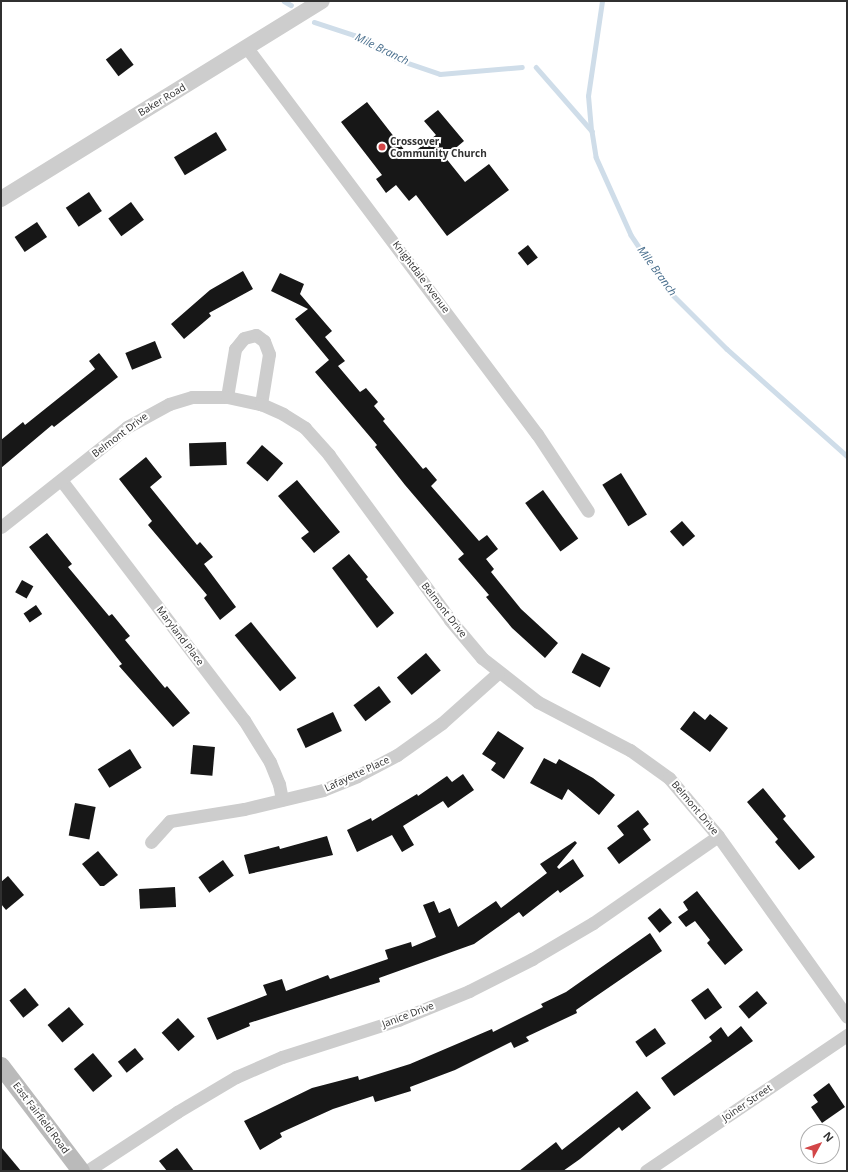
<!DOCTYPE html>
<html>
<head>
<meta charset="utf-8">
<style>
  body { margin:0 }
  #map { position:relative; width:848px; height:1172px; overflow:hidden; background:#fff; font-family:"Open Sans",sans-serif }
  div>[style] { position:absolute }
  .stream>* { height:4.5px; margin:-2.25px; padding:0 2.25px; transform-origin:2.25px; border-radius:2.25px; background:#cfdde9 }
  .building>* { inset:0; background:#171717; transform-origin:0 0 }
  .minor>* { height:13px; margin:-6.5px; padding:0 6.5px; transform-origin:6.5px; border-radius:6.5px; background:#cdcdcd }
  .tertiary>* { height:16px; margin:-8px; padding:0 8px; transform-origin:8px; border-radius:8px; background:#cdcdcd }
  .secondary>* { height:18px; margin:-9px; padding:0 9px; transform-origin:9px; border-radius:9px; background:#bababa }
  .dots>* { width:11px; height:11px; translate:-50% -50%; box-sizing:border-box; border:2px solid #fff; border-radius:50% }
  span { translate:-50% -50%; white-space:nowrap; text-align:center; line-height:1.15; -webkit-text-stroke:4px #fff; paint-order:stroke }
  .street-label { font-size:10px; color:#303030 }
  .poi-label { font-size:10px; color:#303030; font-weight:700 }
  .left { translate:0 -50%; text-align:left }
  .water-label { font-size:11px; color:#466c8b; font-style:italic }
  .frame { position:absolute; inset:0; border:2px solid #303030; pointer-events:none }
  .north { position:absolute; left:800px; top:1124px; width:40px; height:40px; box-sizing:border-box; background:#fff; border:1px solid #acacac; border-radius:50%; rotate:50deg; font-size:11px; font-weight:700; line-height:16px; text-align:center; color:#303030 }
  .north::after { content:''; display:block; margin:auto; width:14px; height:18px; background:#d34648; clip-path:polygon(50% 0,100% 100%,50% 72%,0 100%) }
</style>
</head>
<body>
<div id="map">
  <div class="stream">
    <i style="left:284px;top:1px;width:8px;rotate:30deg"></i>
    <i style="left:314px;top:22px;width:42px;rotate:18deg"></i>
    <i style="left:354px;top:35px;width:48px;rotate:29.7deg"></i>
    <i style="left:396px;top:59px;width:46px;rotate:18.8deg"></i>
    <i style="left:440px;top:74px;width:82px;rotate:-4.9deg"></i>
    <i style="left:536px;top:67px;width:85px;rotate:48.8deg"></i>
    <i style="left:592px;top:131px;width:26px;rotate:81deg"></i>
    <i style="left:596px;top:157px;width:85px;rotate:65.8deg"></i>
    <i style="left:631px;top:235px;width:66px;rotate:56.1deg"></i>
    <i style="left:668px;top:290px;width:83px;rotate:45deg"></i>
    <i style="left:727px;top:349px;width:161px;rotate:41.7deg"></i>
    <i style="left:591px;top:130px;width:34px;rotate:-95deg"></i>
    <i style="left:588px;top:96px;width:96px;rotate:-81.6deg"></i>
  </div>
  <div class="building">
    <i style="left:121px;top:48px;width:21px;height:19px;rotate:53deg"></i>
    <i style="clip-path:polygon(367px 102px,409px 156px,436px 135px,424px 121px,438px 110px,464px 141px,445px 157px,465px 182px,489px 164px,509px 190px,447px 236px,416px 195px,409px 201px,396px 185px,386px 193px,376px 179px,382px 175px,341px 122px)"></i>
    <i style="left:216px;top:132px;width:21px;height:49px;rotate:59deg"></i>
    <i style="left:89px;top:192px;width:23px;height:28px;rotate:56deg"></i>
    <i style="left:131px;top:202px;width:22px;height:28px;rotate:54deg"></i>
    <i style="left:37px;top:222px;width:18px;height:27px;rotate:56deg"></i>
    <i style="left:528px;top:245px;width:16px;height:13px;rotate:52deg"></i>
    <i style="clip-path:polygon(243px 271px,253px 289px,209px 313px,211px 316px,184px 339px,171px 324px,210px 290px)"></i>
    <i style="clip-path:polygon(280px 273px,304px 284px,300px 294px,332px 331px,325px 337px,345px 361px,338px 366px,360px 392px,366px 388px,378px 402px,374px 406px,385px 419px,383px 421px,423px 469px,426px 467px,437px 480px,431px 486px,479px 541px,487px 535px,498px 549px,486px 559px,494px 569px,491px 572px,521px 609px,558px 643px,545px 658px,512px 628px,486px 597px,489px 595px,458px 559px,464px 554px,405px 485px,375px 447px,377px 445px,315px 372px,329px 360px,295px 319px,308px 309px,271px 291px)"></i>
    <i style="left:155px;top:341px;width:18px;height:32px;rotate:68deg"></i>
    <i style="clip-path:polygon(99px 353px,118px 377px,54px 427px,52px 425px,1px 468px,1px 440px,23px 422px,25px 425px,95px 369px,89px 361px)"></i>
    <i style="left:226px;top:442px;width:23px;height:37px;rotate:88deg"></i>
    <i style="left:262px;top:445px;width:28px;height:24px;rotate:41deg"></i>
    <i style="clip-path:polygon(146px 457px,162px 477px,150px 487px,197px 545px,200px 542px,213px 557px,204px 564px,236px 607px,220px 620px,204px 598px,207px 595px,148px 525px,152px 521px,119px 479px)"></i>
    <i style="left:621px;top:473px;width:49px;height:22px;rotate:58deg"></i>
    <i style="clip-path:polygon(297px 480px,340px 532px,314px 553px,301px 538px,309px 532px,278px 496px)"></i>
    <i style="left:543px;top:490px;width:60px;height:22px;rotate:54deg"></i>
    <i style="left:682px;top:521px;width:20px;height:16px;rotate:49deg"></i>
    <i style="clip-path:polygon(47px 533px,72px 564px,68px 567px,109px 616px,112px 614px,130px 636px,125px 640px,165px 688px,167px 686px,190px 713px,173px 727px,119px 666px,122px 664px,29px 547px)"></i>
    <i style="clip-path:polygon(349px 554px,368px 577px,366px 579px,394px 613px,377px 628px,332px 568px)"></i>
    <i style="left:22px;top:580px;width:13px;height:14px;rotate:29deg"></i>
    <i style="left:36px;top:605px;width:11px;height:15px;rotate:56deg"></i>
    <i style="left:251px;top:622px;width:72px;height:21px;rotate:51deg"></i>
    <i style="left:426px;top:653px;width:23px;height:38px;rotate:50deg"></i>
    <i style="left:582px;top:653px;width:32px;height:22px;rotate:28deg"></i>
    <i style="left:379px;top:686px;width:20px;height:32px;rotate:53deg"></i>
    <i style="clip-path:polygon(694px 711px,705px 720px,710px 714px,728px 728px,710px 752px,680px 729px)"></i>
    <i style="left:333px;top:712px;width:21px;height:40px;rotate:65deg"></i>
    <i style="clip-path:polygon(498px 731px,524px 748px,504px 779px,491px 770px,496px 763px,482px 754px)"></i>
    <i style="left:193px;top:745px;width:22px;height:29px;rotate:5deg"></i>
    <i style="left:130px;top:749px;width:22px;height:38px;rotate:58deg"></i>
    <i style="clip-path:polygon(544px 758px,556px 764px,559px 759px,593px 778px,615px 795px,599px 815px,568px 789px,562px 800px,530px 783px)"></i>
    <i style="clip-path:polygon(463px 774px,474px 790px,448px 808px,443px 801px,403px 826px,414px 845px,402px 852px,392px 835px,357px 852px,347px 830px,371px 818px,372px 821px,417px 794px,418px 796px,447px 776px,452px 782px)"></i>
    <i style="clip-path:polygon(763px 788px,786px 816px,783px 819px,815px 857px,799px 870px,775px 842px,778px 839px,747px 802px)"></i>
    <i style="left:75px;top:803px;width:21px;height:33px;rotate:11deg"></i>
    <i style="clip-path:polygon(638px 810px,649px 824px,643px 829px,651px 840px,619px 864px,607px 848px,624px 835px,617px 826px)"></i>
    <i style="clip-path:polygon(327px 836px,333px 855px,249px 874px,244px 855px,279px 846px,280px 849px)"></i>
    <i style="clip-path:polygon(575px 841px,577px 843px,557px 867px,559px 869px,573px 859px,584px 876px,560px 893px,558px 890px,523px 917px,519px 912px,474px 944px,379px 978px,380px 982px,249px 1023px,250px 1026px,217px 1040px,207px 1018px,267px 995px,263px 985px,282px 979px,286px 991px,328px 975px,330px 979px,388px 959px,385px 950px,411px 942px,412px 947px,436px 937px,423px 905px,434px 901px,439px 913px,450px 908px,458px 927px,496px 901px,501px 908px,547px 873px,540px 864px)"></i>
    <i style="clip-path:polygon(98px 851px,118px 875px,104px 886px,100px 886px,82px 864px)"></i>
    <i style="left:223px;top:860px;width:19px;height:30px;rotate:55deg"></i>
    <i style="clip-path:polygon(8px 876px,24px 895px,6px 910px,1px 904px,1px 882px)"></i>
    <i style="left:175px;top:887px;width:20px;height:36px;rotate:87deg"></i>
    <i style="clip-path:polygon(697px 891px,743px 950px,725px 965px,707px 943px,710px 940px,695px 921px,686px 927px,678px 917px,688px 910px,683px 902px)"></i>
    <i style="left:660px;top:908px;width:19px;height:16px;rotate:51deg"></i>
    <i style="clip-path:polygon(650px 933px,662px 951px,576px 1010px,577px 1013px,526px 1037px,529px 1041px,514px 1048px,511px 1042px,455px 1070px,410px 1087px,411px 1091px,375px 1102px,373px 1096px,333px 1109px,280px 1133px,282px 1137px,260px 1150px,244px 1121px,312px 1088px,358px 1076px,359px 1080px,410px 1064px,492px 1029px,493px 1032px,543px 1007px,541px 1004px,566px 992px)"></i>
    <i style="left:25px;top:988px;width:22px;height:20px;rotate:51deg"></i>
    <i style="left:708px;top:988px;width:24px;height:21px;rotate:54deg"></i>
    <i style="left:757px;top:991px;width:16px;height:24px;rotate:50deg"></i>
    <i style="left:69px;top:1007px;width:23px;height:28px;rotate:50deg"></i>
    <i style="left:178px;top:1018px;width:25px;height:22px;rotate:48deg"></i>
    <i style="clip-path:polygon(741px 1026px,753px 1041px,674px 1096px,661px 1078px,712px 1041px,709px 1037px,721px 1027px,728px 1037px)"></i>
    <i style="left:655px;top:1028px;width:19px;height:24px;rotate:55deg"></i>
    <i style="left:135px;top:1048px;width:14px;height:22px;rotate:51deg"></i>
    <i style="left:93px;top:1053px;width:30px;height:25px;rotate:50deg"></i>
    <i style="clip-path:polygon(829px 1083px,845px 1107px,822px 1123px,811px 1107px,818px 1102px,813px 1095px)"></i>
    <i style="clip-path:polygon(637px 1091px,651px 1108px,622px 1131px,619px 1127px,580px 1159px,563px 1171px,519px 1171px,556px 1142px,562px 1150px)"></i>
    <i style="clip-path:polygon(1px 1147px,21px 1171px,1px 1171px)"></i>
    <i style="clip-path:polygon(177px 1148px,194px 1171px,167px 1171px,159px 1161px)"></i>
  </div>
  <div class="minor">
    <i style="left:247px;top:48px;width:483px;rotate:53.1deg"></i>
    <i style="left:537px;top:434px;width:92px;rotate:56.5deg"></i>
    <i style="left:227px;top:397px;width:49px;rotate:-80.5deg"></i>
    <i style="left:235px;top:349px;width:14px;rotate:-51deg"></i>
    <i style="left:244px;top:338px;width:12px;rotate:-14deg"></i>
    <i style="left:256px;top:335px;width:10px;rotate:37deg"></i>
    <i style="left:264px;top:341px;width:14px;rotate:69deg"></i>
    <i style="left:269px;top:354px;width:51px;rotate:99.1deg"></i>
    <i style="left:61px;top:480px;width:302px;rotate:52.7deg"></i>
    <i style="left:244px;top:720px;width:49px;rotate:58.2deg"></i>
    <i style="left:270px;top:762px;width:24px;rotate:68deg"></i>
    <i style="left:279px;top:784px;width:16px;rotate:79deg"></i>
    <i style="left:1px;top:527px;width:161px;rotate:-38.4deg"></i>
    <i style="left:127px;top:427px;width:48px;rotate:-28.7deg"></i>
    <i style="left:169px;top:404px;width:24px;rotate:-17deg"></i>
    <i style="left:192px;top:397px;width:35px"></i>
    <i style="left:227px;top:397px;width:35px;rotate:12deg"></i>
    <i style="left:261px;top:404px;width:24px;rotate:24deg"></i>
    <i style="left:283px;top:414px;width:26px;rotate:32deg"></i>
    <i style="left:305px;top:428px;width:36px;rotate:48deg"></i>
    <i style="left:329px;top:455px;width:205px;rotate:53.7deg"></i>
    <i style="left:450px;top:620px;width:50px;rotate:49.9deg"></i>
    <i style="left:482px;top:658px;width:71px;rotate:38.2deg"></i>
    <i style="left:538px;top:702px;width:104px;rotate:27.6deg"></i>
    <i style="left:630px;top:750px;width:48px;rotate:35.7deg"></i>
    <i style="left:669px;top:778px;width:76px;rotate:49.8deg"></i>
    <i style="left:718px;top:836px;width:222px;rotate:54.5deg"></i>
    <i style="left:151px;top:842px;width:28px;rotate:-48deg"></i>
    <i style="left:170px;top:821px;width:75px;rotate:-9.2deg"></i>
    <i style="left:244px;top:809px;width:81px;rotate:-13.5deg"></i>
    <i style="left:323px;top:790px;width:37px;rotate:-22deg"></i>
    <i style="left:357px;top:776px;width:45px;rotate:-27.7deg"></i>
    <i style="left:397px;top:755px;width:55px;rotate:-35.4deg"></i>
    <i style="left:442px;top:723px;width:75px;rotate:-41.8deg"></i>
    <i style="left:87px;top:1171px;width:108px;rotate:-33.2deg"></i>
    <i style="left:177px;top:1112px;width:69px;rotate:-30.7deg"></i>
    <i style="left:236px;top:1077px;width:50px;rotate:-23.5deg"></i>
    <i style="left:282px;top:1057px;width:122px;rotate:-17.7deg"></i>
    <i style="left:398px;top:1020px;width:77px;rotate:-22.2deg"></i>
    <i style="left:469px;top:991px;width:71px;rotate:-26.9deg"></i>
    <i style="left:532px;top:959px;width:71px;rotate:-30.5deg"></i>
    <i style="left:593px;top:923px;width:152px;rotate:-34.8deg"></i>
    <i style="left:646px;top:1171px;width:243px;rotate:-34.1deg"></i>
  </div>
  <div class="tertiary">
    <i style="left:1px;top:199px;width:377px;rotate:-31.7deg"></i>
  </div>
  <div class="secondary">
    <i style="left:1px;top:1066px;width:132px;rotate:52.7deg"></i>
  </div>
  <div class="dots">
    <i style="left:382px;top:147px;background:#d34648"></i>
  </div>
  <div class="street-label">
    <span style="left:162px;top:100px;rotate:-31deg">Baker Road</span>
    <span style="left:421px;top:277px;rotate:53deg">Knightdale Avenue</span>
    <span style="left:120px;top:435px;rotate:-37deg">Belmont Drive</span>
    <span style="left:444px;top:610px;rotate:52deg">Belmont Drive</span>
    <span style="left:180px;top:636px;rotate:53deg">Maryland Place</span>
    <span style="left:357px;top:774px;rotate:-25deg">Lafayette Place</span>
    <span style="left:695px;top:808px;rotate:50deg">Belmont Drive</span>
    <span style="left:408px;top:1015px;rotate:-21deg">Janice Drive</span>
    <span style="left:747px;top:1103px;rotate:-34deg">Joiner Street</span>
    <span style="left:41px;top:1118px;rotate:53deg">East Fairfield Road</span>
  </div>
  <div class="poi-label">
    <span class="left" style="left:390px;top:147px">Crossover<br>Community Church</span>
  </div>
  <div class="water-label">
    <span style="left:382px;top:49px;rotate:26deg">Mile Branch</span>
    <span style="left:657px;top:271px;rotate:54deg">Mile Branch</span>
  </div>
  <div class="frame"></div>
  <div class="north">N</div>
</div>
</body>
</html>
